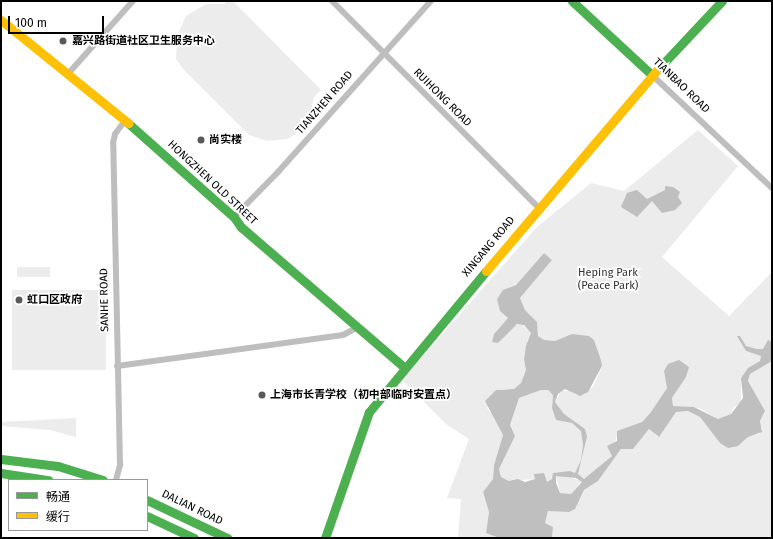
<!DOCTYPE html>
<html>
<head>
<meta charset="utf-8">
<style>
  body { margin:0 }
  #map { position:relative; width:773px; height:539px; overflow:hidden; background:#fff; font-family:"Fira Sans","Noto Sans SC",sans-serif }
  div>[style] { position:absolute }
  .green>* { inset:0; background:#ececec; transform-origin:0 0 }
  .water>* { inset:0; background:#bfbfbf }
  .street>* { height:6px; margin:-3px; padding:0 3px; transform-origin:3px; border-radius:3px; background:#bebebe }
  .fast>* { height:9px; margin:-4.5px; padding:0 4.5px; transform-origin:4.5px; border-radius:4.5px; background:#4caf50 }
  .slow>* { height:9px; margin:-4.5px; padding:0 4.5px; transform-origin:4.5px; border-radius:4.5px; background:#ffc107 }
  .dots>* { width:11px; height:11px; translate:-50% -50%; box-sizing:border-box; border:2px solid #fff; border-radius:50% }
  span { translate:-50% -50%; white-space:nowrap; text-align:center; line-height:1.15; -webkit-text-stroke:3.5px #fff; paint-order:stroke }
  .poi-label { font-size:11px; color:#000; font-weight:700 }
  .left { translate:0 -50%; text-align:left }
  .street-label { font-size:11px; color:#000 }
  .park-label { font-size:11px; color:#333 }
  .frame { position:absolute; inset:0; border:2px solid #000; pointer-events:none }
  .legend { position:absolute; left:8px; top:479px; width:140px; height:52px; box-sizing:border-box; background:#fff; border:1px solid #999; margin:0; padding:5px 7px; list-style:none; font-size:12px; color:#000 }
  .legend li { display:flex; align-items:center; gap:8px; height:20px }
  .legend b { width:20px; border:1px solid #999 }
  .scale { position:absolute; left:8px; top:16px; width:96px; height:18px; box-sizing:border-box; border:2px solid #000; border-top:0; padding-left:5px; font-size:12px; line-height:14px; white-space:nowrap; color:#000; -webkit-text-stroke:3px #fff; paint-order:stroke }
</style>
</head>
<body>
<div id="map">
  <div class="green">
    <i style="clip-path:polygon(227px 1px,233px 1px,321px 90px,314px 97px,310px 117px,296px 134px,287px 139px,267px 141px,249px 135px,183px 69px,176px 59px,177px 36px,186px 16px,206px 4px,224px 4px)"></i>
    <i style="clip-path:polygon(698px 130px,738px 166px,662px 257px,729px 316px,772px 272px,772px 342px,768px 341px,763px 349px,757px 349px,746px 346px,740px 336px,746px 351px,761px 356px,760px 361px,741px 378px,741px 402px,733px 408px,731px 414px,718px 419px,699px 408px,673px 406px,672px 398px,686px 377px,664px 371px,667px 388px,651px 412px,642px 422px,618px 431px,612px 456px,584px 479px,578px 474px,587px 437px,560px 410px,555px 402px,561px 391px,570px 391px,576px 395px,593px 387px,602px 367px,601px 360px,594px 340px,589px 336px,567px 336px,555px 341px,544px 340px,538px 336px,537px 322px,525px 310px,520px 298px,552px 260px,544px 253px,516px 285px,509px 287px,504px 312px,508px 318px,494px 334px,498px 343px,511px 327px,521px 323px,531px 333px,524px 359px,526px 370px,521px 383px,514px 389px,500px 389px,487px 408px,499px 422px,503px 435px,494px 465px,493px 479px,483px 492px,489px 512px,486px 533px,499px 538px,458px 538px,461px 499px,447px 498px,469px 439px,446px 424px,402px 380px,537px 227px,591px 183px,624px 191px)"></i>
    <i style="left:50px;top:267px;width:10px;height:33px;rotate:90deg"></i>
    <i style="left:106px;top:290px;width:80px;height:94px;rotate:90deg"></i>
    <i style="clip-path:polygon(772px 361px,772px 538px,552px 538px,553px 527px,545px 523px,548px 511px,558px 511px,579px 501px,584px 490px,598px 481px,621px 449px,633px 449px,649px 429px,658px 437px,676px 412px,688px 411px,700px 417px,712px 433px,738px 446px,748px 437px,759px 434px,762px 429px,760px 421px,765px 413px,748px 381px,750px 374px)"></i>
    <i style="clip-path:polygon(541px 390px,548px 390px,553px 395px,552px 407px,556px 420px,572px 423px,581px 431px,583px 445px,581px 460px,575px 473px,570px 471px,553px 473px,553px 479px,547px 482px,535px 474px,535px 479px,510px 481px,501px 477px,498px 469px,515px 436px,510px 425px,519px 398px)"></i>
    <i style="clip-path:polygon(76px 418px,76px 437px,50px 430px,1px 426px,1px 422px)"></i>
    <i style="clip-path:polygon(556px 476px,566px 476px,582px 481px,571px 494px,560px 493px)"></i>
  </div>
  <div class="water">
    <i style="clip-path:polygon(665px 186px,673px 187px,680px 192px,678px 197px,682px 203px,675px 210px,662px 213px,652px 201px,637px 217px,621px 207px,627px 193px,637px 190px,647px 199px,665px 190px)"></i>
    <i style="clip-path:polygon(evenodd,544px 253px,552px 260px,520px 298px,525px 310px,537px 322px,538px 336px,544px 340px,555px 341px,572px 334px,589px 336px,594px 340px,601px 360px,602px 366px,588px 392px,580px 396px,565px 389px,558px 394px,555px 402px,564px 414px,585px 429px,587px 437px,578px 474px,584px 479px,612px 456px,607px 446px,617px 441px,617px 431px,642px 422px,651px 412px,667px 388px,664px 371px,668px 364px,679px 360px,689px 367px,686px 377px,672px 398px,673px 406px,694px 407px,718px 419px,731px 414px,743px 398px,741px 378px,748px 368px,760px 361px,761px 356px,746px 351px,737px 336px,740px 336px,746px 346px,757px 349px,763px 349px,768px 340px,772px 342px,772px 361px,750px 374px,748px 381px,765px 411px,760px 421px,762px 432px,748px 437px,738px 446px,728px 448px,720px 443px,700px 417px,688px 411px,676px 412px,659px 437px,649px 429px,633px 449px,621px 449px,598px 481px,584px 490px,575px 509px,569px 512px,548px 511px,545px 523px,553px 527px,552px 538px,499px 538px,486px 533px,489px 512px,483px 492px,493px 479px,494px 465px,503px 435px,485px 401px,496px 390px,514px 389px,521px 383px,526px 370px,524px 359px,526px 346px,531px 333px,524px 325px,517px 324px,498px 343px,492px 342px,494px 334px,508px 318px,500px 311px,497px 299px,503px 290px,516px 285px,544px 253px,541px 390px,548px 390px,553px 395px,552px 408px,556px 420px,572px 423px,581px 431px,583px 445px,581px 460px,575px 473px,570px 471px,553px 473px,552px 479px,547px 482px,544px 473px,534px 474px,535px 479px,525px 482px,518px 479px,509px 481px,501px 477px,499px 469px,515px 436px,510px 425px,519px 398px,541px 390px,544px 253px,556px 476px,576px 478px,582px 482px,571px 494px,560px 493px,556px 483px,556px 476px)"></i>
  </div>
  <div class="street">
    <i style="left:332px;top:1px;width:291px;rotate:45deg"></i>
    <i style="left:67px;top:75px;width:99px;rotate:-48.3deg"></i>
    <i style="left:652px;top:75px;width:165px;rotate:43.3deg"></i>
    <i style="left:234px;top:217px;width:63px;rotate:-45.6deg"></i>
    <i style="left:278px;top:172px;width:229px;rotate:-48.2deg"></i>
    <i style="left:117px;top:366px;width:228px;rotate:-7.8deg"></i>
    <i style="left:343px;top:335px;width:17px;rotate:-28deg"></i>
    <i style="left:116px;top:480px;width:16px;rotate:-75deg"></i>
    <i style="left:120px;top:465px;width:322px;rotate:-91.2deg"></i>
    <i style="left:113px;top:143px;width:9px;rotate:-77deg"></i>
    <i style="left:115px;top:134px;width:15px;rotate:-53deg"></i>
  </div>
  <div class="fast">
    <i style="left:572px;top:1px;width:109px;rotate:42.8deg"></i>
    <i style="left:659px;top:68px;width:92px;rotate:-46.8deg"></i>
    <i style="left:128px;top:123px;width:142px;rotate:41.6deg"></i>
    <i style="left:234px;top:217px;width:12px;rotate:55deg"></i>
    <i style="left:241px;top:227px;width:215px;rotate:40.7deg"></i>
    <i style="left:1px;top:459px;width:57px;rotate:7deg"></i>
    <i style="left:58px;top:466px;width:47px;rotate:17.3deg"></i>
    <i style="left:1px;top:473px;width:48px;rotate:8.5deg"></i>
    <i style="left:147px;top:500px;width:89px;rotate:25.4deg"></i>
    <i style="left:147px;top:516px;width:52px;rotate:25.1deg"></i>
    <i style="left:325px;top:538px;width:133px;rotate:-70.8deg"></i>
    <i style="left:369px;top:412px;width:183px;rotate:-50.3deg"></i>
  </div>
  <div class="slow">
    <i style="left:1px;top:20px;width:164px;rotate:39deg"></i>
    <i style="left:486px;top:271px;width:267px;rotate:-49.6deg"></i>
  </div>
  <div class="dots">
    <i style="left:63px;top:41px;background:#595959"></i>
    <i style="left:201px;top:140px;background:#595959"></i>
    <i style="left:19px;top:300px;background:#595959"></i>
    <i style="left:262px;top:395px;background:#595959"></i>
  </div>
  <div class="poi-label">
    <span class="left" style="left:72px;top:41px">嘉兴路街道社区卫生服务中心</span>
    <span class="left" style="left:209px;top:140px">尚实楼</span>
    <span class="left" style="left:27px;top:300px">虹口区政府</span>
    <span class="left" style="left:270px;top:395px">上海市长青学校（初中部临时安置点）</span>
  </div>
  <div class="street-label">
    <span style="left:681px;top:86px;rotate:44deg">TIANBAO ROAD</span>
    <span style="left:442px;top:98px;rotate:45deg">RUIHONG ROAD</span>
    <span style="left:325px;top:103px;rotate:-49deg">TIANZHEN ROAD</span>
    <span style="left:212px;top:183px;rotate:43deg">HONGZHEN OLD STREET</span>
    <span style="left:489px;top:247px;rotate:-50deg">XINGANG ROAD</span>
    <span style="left:105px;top:300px;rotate:-91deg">SANHE ROAD</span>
    <span style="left:192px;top:508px;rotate:26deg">DALIAN ROAD</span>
  </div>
  <div class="park-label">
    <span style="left:608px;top:280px">Heping Park<br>(Peace Park)</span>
  </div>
  <div class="frame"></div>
  <ul class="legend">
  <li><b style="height:5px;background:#4caf50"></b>畅通</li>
  <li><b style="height:5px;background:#ffc107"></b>缓行</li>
  </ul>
  <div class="scale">100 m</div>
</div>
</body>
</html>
